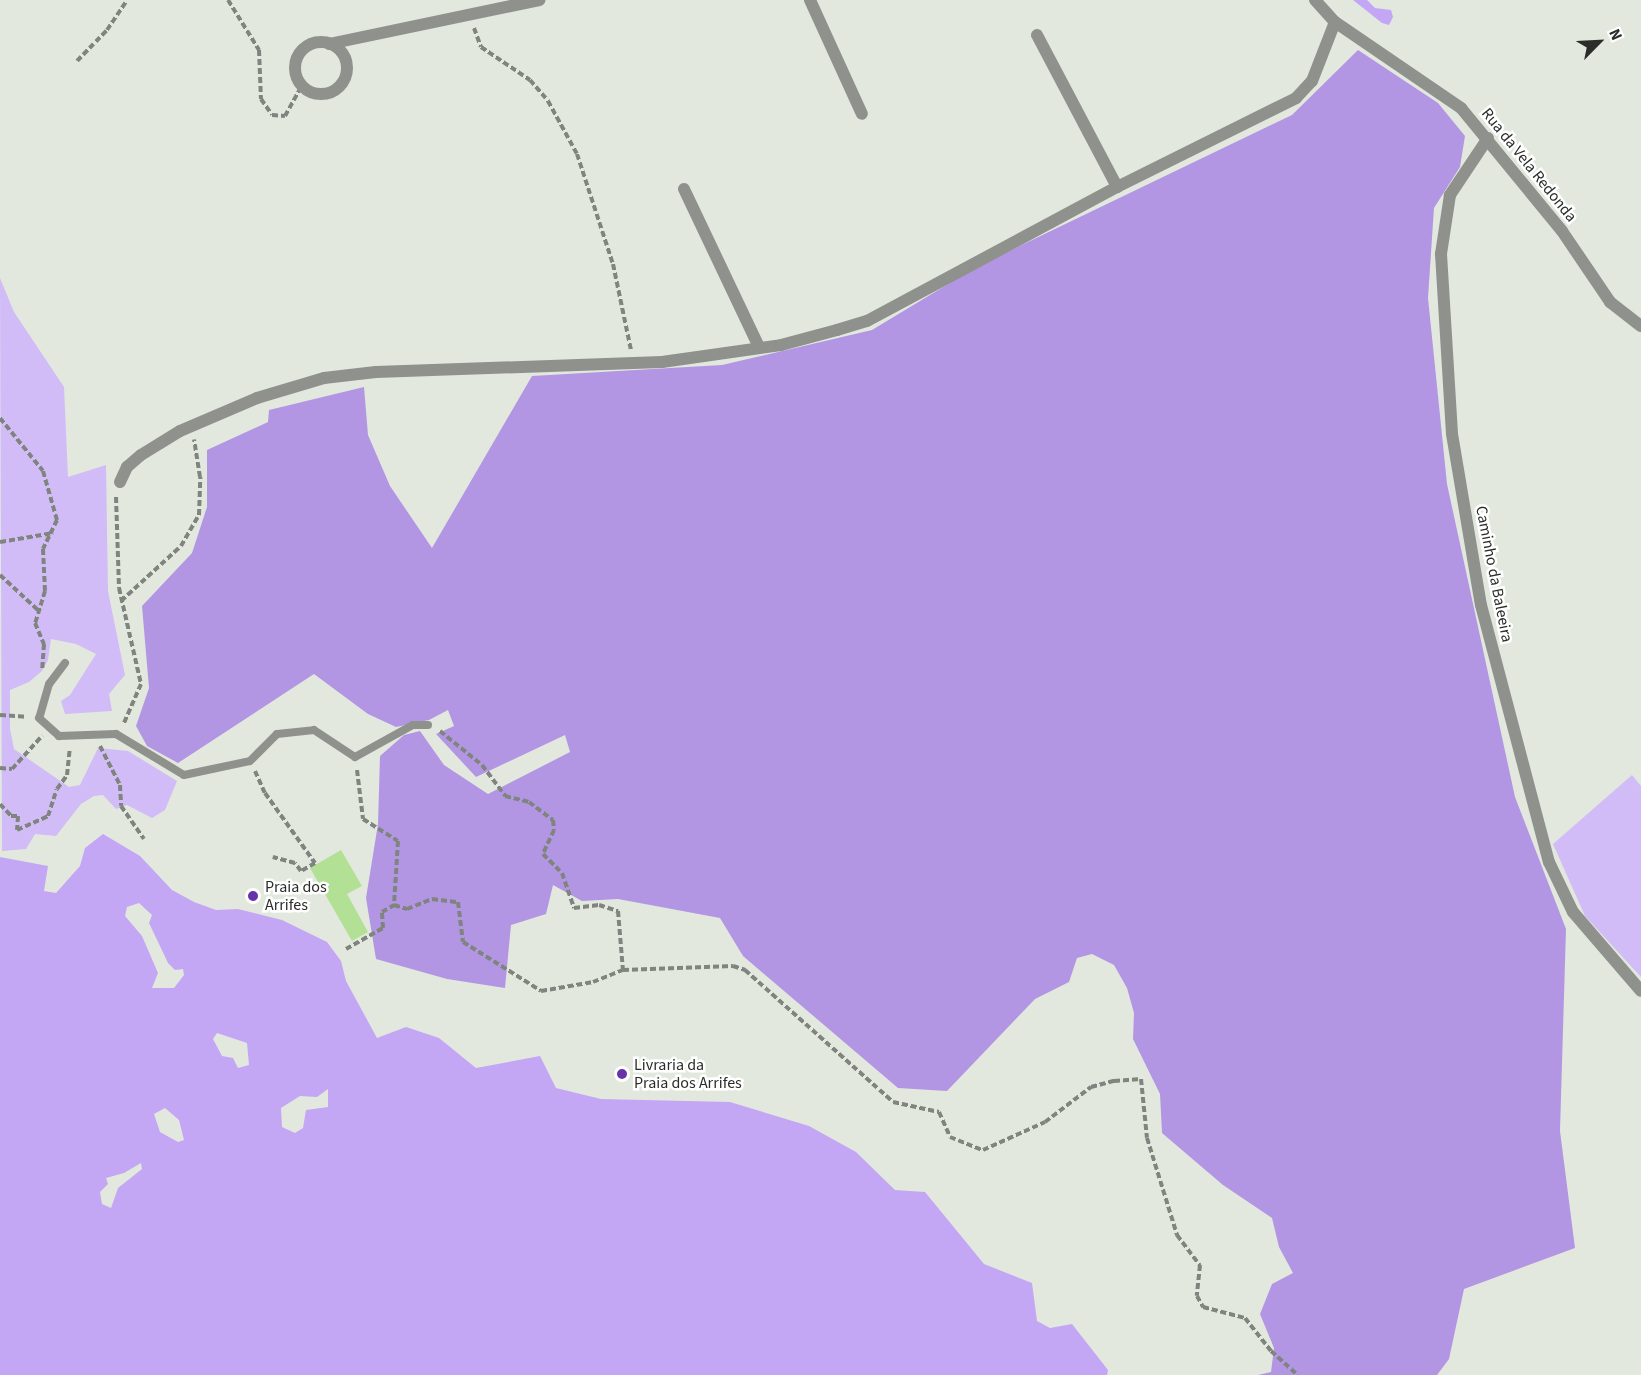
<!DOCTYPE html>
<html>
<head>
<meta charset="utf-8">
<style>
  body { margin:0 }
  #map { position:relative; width:1641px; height:1375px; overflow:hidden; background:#e2e8de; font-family:"Source Sans 3",sans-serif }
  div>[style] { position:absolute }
  .green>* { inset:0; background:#d1bcf8 }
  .forest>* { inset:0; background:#b296e3 }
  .water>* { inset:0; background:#c3a7f5 }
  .building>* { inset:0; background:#b2e195 }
  .path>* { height:4px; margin-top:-2px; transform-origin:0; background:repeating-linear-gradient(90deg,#80847e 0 6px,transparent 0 9px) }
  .lane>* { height:8px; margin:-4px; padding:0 4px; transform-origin:4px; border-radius:4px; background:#8f918d }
  .street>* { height:12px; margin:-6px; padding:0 6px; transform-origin:6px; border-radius:6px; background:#8f918d }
  .street>.ring { margin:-6px; padding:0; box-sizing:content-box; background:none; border:12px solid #8f918d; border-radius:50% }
  .dots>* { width:16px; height:16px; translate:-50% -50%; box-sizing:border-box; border:3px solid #fff; border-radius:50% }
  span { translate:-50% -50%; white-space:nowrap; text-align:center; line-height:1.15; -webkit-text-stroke:5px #fff; paint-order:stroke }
  .street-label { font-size:16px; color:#2b2d2a }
  .poi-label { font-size:16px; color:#2b2d2a }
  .left { translate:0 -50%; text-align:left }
  .north { position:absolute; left:1569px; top:12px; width:60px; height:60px; -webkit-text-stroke:4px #fff; paint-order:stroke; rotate:66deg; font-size:16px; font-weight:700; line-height:24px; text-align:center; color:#2b2d2a }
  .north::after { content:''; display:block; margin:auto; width:21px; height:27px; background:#2b2d2a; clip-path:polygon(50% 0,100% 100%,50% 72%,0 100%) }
</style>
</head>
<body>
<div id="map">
  <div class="green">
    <i style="clip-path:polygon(0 278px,14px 312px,64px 387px,68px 477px,106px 465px,108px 591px,125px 675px,109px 694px,112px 711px,65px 714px,61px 701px,70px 695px,96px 654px,76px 644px,51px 639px,48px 660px,42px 671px,29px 682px,10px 690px,10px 729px,14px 749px,69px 787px,80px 785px,98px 748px,128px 751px,177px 781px,165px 810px,152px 818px,127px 805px,116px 809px,103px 795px,94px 796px,81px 804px,56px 836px,35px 834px,26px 849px,2px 851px)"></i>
    <i style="clip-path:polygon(1632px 775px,1641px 786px,1641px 977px,1585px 916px,1553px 844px)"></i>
  </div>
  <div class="forest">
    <i style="clip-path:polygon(1358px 50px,1438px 103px,1465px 136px,1460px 167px,1434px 208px,1428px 298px,1447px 484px,1515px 797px,1566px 929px,1560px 1131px,1575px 1248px,1464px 1289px,1449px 1359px,1437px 1375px,1258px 1375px,1271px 1372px,1274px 1348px,1260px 1314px,1272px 1284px,1293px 1273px,1279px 1247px,1272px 1218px,1223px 1185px,1162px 1133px,1160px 1094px,1133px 1039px,1134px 1013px,1127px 988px,1114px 965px,1092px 954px,1077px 958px,1069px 982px,1035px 999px,947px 1091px,898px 1088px,743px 956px,720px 918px,618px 899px,582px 901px,553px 885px,546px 914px,511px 925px,505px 988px,447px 979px,376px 959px,366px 898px,378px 824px,380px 756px,404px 735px,420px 731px,444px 765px,488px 794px,570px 752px,565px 735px,476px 777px,436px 734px,454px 726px,448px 710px,429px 720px,396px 727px,368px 714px,314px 674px,178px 763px,147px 746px,136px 726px,149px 688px,142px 606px,192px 553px,207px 507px,207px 450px,268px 422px,269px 410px,364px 387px,368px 435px,390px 486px,432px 548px,532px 376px,722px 365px,872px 330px,978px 266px,1292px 115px)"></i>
  </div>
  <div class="water">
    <i style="clip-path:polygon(1353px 0,1367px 0,1375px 8px,1391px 10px,1393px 17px,1389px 25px,1382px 23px)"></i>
    <i style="clip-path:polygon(evenodd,103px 834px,140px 856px,172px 890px,194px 902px,216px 910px,238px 909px,282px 920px,327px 942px,341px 961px,346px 981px,377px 1038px,406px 1027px,439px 1038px,476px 1068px,540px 1056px,556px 1088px,601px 1099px,730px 1102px,809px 1126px,856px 1152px,895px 1190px,925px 1192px,984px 1264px,1032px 1283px,1037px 1321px,1050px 1328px,1072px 1324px,1108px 1370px,1107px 1375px,0 1375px,0 857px,48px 866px,44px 891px,56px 893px,80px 866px,85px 848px,103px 834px,139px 903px,152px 915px,149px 923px,168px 963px,175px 970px,183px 969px,184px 975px,174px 988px,152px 988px,158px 973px,142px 936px,125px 916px,127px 907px,139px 903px,103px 834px,217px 1033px,247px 1043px,249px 1065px,238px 1068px,233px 1058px,222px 1056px,213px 1039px,217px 1033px,103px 834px,328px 1089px,328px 1107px,306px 1110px,303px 1128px,295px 1133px,282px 1127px,281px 1108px,300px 1096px,317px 1097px,328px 1089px,103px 834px,165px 1108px,179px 1120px,184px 1140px,178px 1142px,160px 1132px,154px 1114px,165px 1108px,103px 834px,141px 1163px,142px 1169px,118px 1188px,111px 1208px,102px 1204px,100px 1192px,108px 1184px,106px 1178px,124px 1173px,141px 1163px)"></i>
  </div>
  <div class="building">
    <i style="clip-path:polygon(341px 850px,362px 886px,347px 894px,368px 932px,352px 941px,310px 868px)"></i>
  </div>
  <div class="path">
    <i style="left:228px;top:0;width:59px;rotate:58.2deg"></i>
    <i style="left:259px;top:50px;width:49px;rotate:87.7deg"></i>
    <i style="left:261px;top:99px;width:19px;rotate:55deg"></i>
    <i style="left:272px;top:115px;width:13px;rotate:4deg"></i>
    <i style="left:285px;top:116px;width:35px;rotate:-61deg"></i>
    <i style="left:474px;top:28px;width:20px;rotate:70deg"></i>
    <i style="left:481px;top:47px;width:59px;rotate:34deg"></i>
    <i style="left:530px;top:80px;width:28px;rotate:49deg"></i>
    <i style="left:548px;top:101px;width:60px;rotate:61.3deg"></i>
    <i style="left:577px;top:154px;width:116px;rotate:71.9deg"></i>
    <i style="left:613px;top:264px;width:88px;rotate:78.2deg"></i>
    <i style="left:77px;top:61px;width:43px;rotate:-45.9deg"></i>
    <i style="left:107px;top:30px;width:36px;rotate:-56deg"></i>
    <i style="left:0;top:418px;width:68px;rotate:50.9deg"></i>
    <i style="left:43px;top:471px;width:51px;rotate:74.1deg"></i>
    <i style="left:57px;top:520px;width:32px;rotate:116deg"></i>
    <i style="left:43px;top:549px;width:42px;rotate:87.3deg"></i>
    <i style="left:45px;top:591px;width:34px;rotate:107deg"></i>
    <i style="left:35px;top:623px;width:23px;rotate:67deg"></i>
    <i style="left:44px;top:644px;width:27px;rotate:94deg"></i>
    <i style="left:116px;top:497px;width:91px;rotate:88.1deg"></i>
    <i style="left:119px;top:588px;width:98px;rotate:77.1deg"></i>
    <i style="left:141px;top:684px;width:43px;rotate:113.6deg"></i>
    <i style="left:0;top:542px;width:54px;rotate:-9.6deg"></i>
    <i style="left:0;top:575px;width:53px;rotate:42.7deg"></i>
    <i style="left:121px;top:601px;width:81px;rotate:-42.5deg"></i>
    <i style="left:181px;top:546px;width:36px;rotate:-60deg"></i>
    <i style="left:199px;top:515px;width:38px;rotate:-88deg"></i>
    <i style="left:200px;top:477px;width:38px;rotate:-99deg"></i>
    <i style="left:0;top:715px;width:26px;rotate:4deg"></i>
    <i style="left:440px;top:731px;width:54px;rotate:39deg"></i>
    <i style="left:482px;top:765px;width:39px;rotate:53deg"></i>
    <i style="left:505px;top:796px;width:25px;rotate:14deg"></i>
    <i style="left:529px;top:802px;width:30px;rotate:37deg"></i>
    <i style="left:553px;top:820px;width:10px;rotate:84deg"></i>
    <i style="left:554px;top:830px;width:26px;rotate:115deg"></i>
    <i style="left:543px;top:854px;width:27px;rotate:45deg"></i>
    <i style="left:562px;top:873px;width:37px;rotate:71deg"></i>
    <i style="left:574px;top:908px;width:25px;rotate:-7deg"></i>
    <i style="left:599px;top:905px;width:20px;rotate:18deg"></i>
    <i style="left:618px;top:911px;width:59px;rotate:85.2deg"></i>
    <i style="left:100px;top:746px;width:44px;rotate:62.9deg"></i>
    <i style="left:120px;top:785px;width:21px;rotate:87deg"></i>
    <i style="left:121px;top:806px;width:40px;rotate:55.1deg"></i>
    <i style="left:0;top:768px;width:12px;rotate:5deg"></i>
    <i style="left:12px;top:769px;width:45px;rotate:-47.7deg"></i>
    <i style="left:357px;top:770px;width:49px;rotate:83deg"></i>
    <i style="left:363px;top:819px;width:41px;rotate:32.2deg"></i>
    <i style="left:398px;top:841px;width:64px;rotate:93.6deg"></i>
    <i style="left:394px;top:905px;width:14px;rotate:17deg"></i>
    <i style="left:407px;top:909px;width:27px;rotate:-22deg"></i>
    <i style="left:432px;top:899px;width:26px;rotate:7deg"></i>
    <i style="left:458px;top:902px;width:40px;rotate:82.9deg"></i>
    <i style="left:463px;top:942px;width:92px;rotate:32.1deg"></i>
    <i style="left:541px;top:991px;width:53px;rotate:-9.8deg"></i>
    <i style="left:593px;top:982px;width:32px;rotate:-22deg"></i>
    <i style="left:623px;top:970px;width:110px;rotate:-2.1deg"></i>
    <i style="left:733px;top:966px;width:13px;rotate:18deg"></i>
    <i style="left:745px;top:970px;width:198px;rotate:41.7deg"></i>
    <i style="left:893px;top:1102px;width:47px;rotate:12.3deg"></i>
    <i style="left:939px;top:1112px;width:27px;rotate:66deg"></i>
    <i style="left:950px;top:1137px;width:35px;rotate:22deg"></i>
    <i style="left:983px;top:1150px;width:68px;rotate:-24.3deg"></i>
    <i style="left:1045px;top:1122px;width:58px;rotate:-37.3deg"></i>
    <i style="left:1091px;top:1087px;width:24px;rotate:-15deg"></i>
    <i style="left:1114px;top:1081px;width:27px;rotate:-4deg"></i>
    <i style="left:1141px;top:1079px;width:59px;rotate:84.2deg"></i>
    <i style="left:1147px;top:1138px;width:102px;rotate:72.8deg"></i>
    <i style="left:1177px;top:1235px;width:38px;rotate:53deg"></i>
    <i style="left:1200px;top:1265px;width:31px;rotate:96deg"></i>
    <i style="left:1197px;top:1296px;width:13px;rotate:61deg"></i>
    <i style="left:1203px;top:1307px;width:43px;rotate:14.7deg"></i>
    <i style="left:1245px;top:1318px;width:42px;rotate:51.8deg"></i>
    <i style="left:1271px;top:1351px;width:36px;rotate:42deg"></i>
    <i style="left:255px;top:771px;width:24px;rotate:66deg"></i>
    <i style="left:265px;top:793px;width:86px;rotate:54.5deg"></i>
    <i style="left:315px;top:863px;width:16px;rotate:150deg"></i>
    <i style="left:301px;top:871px;width:10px;rotate:-127deg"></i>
    <i style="left:295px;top:863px;width:23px;rotate:-165deg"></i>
    <i style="left:0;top:804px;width:16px;rotate:47deg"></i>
    <i style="left:11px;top:816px;width:7px"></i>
    <i style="left:18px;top:816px;width:14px;rotate:94deg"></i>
    <i style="left:17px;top:830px;width:34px;rotate:-24deg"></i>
    <i style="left:48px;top:816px;width:28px;rotate:-72deg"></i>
    <i style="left:57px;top:789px;width:17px;rotate:-54deg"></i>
    <i style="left:67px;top:775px;width:27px;rotate:-84deg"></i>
    <i style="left:346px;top:949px;width:43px;rotate:-29.6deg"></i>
    <i style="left:383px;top:928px;width:16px;rotate:-94deg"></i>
    <i style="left:382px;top:912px;width:14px;rotate:-30deg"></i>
  </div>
  <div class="lane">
    <i style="left:65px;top:663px;width:26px;rotate:127deg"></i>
    <i style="left:49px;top:684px;width:35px;rotate:106deg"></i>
    <i style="left:39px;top:718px;width:27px;rotate:42deg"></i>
    <i style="left:59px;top:736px;width:57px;rotate:-2deg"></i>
    <i style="left:116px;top:734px;width:79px;rotate:31.1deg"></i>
    <i style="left:184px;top:775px;width:67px;rotate:-12deg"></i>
    <i style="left:250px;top:761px;width:38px;rotate:-45deg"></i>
    <i style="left:277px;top:734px;width:37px;rotate:-6deg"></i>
    <i style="left:314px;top:730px;width:49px;rotate:33.4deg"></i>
    <i style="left:355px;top:757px;width:66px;rotate:-28.9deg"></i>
    <i style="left:413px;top:725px;width:15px"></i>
  </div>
  <div class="street">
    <i style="left:810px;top:0;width:125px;rotate:65.5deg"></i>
    <i style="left:1315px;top:0;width:30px;rotate:48deg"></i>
    <i style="left:1335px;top:22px;width:153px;rotate:34.3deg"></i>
    <i style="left:1461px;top:108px;width:159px;rotate:50.6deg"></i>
    <i style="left:1562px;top:231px;width:86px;rotate:55.9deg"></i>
    <i style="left:1610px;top:302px;width:39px;rotate:38deg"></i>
    <i style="left:1037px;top:35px;width:172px;rotate:62.2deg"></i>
    <i style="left:1117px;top:187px;width:200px;rotate:-26.4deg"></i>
    <i style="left:1296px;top:98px;width:23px;rotate:-47deg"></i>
    <i style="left:1312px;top:81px;width:63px;rotate:-68.7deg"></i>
    <i class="ring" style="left:295px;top:42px;width:40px;height:40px"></i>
    <i style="left:329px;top:44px;width:215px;rotate:-11.8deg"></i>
    <i style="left:1488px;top:138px;width:69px;rotate:123.7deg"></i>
    <i style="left:1450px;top:195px;width:60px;rotate:98.7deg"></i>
    <i style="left:1441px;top:254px;width:180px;rotate:86.5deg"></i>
    <i style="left:1452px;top:434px;width:173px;rotate:80.4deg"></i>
    <i style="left:1481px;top:605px;width:266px;rotate:75.2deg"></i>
    <i style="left:1549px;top:862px;width:55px;rotate:64.4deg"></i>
    <i style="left:1573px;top:912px;width:104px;rotate:49.3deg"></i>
    <i style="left:684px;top:189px;width:175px;rotate:64.6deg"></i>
    <i style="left:120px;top:482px;width:17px;rotate:-65deg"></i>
    <i style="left:127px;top:467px;width:18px;rotate:-41deg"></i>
    <i style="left:141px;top:455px;width:46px;rotate:-31.6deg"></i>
    <i style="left:180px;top:431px;width:84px;rotate:-23.2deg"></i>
    <i style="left:257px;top:398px;width:70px;rotate:-16.6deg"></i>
    <i style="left:324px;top:378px;width:52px;rotate:-6.6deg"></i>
    <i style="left:376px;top:372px;width:286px;rotate:-2deg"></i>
    <i style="left:662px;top:362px;width:120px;rotate:-8.1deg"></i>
    <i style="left:781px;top:345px;width:58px;rotate:-15deg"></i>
    <i style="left:837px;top:330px;width:31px;rotate:-17deg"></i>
    <i style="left:867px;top:321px;width:284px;rotate:-28.2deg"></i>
  </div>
  <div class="dots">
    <i style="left:253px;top:896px;background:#6832a9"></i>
    <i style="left:622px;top:1074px;background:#6832a9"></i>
  </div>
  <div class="street-label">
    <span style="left:1529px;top:165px;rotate:51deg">Rua da Vela Redonda</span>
    <span style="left:1494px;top:574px;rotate:79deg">Caminho da Baleeira</span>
  </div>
  <div class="poi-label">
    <span class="left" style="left:265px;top:896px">Praia dos<br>Arrifes</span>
    <span class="left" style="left:634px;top:1074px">Livraria da<br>Praia dos Arrifes</span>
  </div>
  <div class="north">N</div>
</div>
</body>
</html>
